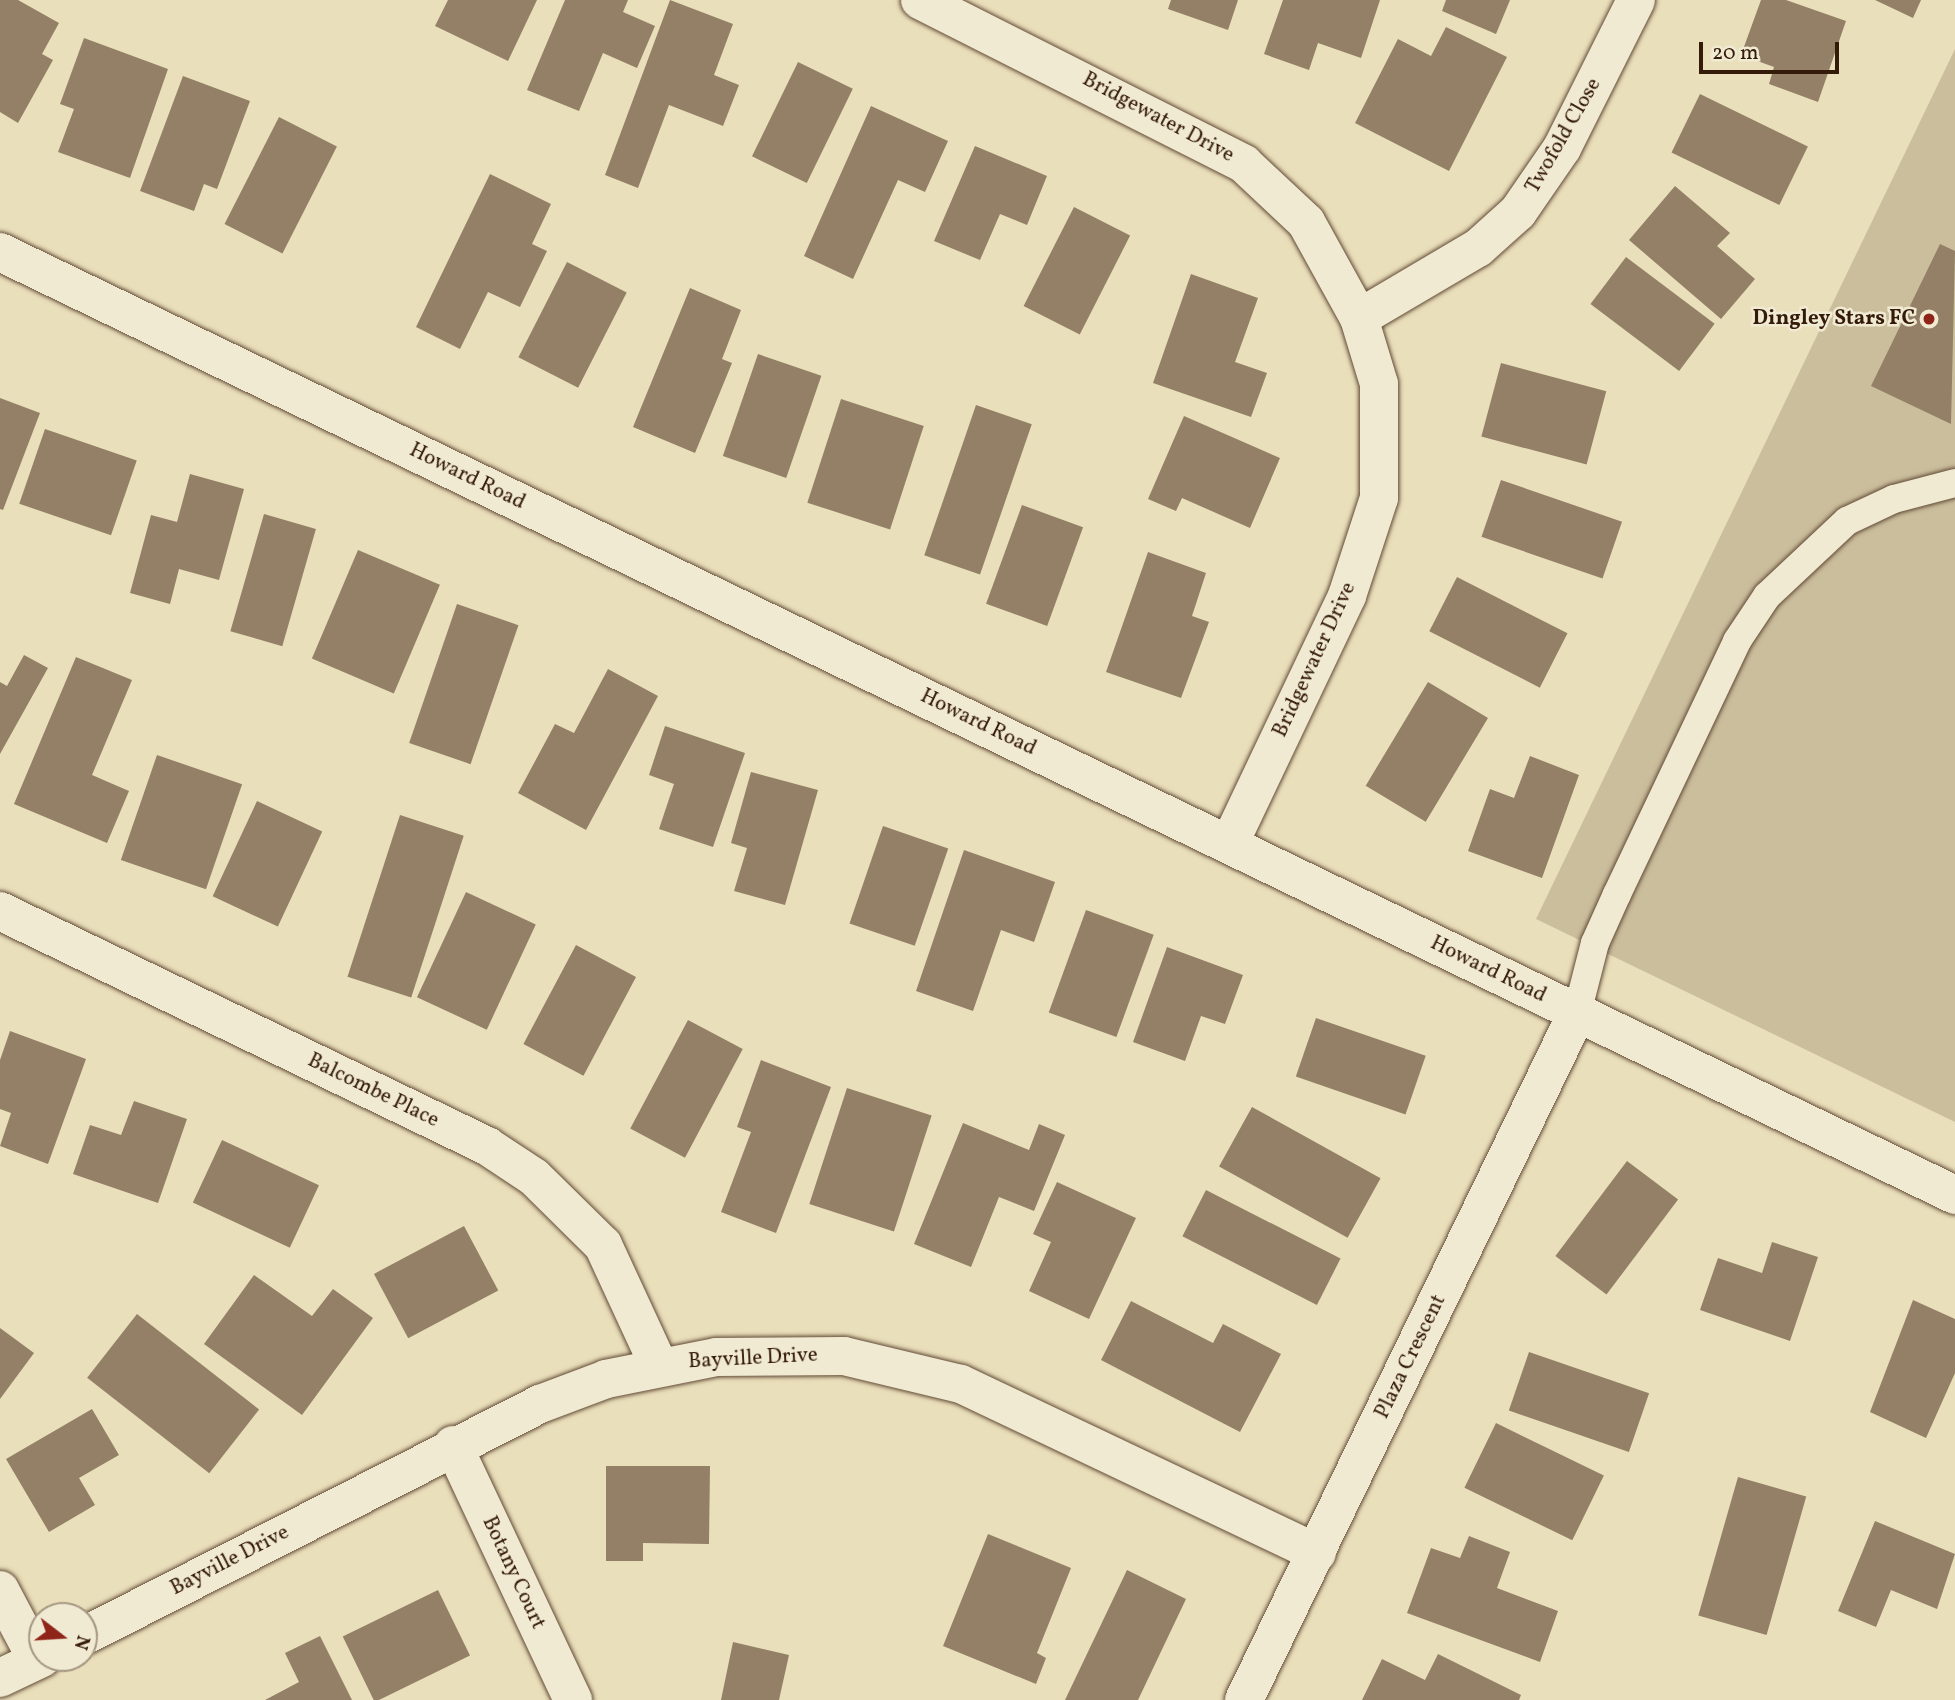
<!DOCTYPE html>
<html>
<head>
<meta charset="utf-8">
<style>
  body { margin:0 }
  #map { position:relative; width:1955px; height:1700px; overflow:hidden; background:#eadfbb; font-family:Vollkorn,serif }
  div>[style] { position:absolute }
  .green>* { inset:0; background:#cbbe9d }
  .building>* { inset:0; background:#938066; transform-origin:0 0 }
  .roads { filter:drop-shadow(0 0 2px #624b36) drop-shadow(0 0 2px #624b36) }
  .lane>* { height:28px; margin:-14px; padding:0 14px; transform-origin:14px; border-radius:14px; background:#f1ead3 }
  .street>* { height:38px; margin:-19px; padding:0 19px; transform-origin:19px; border-radius:19px; background:#f1ead3 }
  .secondary>* { height:38px; margin:-19px; padding:0 19px; transform-origin:19px; border-radius:19px; background:#f1ead3 }
  .dots>* { width:19px; height:19px; translate:-50% -50%; box-sizing:border-box; border:4px solid #f1ead3; border-radius:50% }
  span { translate:-50% -50%; white-space:nowrap; text-align:center; line-height:1.15; -webkit-text-stroke:5px #f1ead3; paint-order:stroke }
  .street-label { font-size:21px; color:#341a09 }
  .poi-label { font-size:21px; color:#341a09; font-weight:700 }
  .right { translate:-100% -50%; text-align:right }
  .north { position:absolute; left:28px; top:1602px; width:70px; height:70px; box-sizing:border-box; background:#f1ead3; border:2px solid #a59782; border-radius:50%; rotate:107deg; font-size:19px; font-weight:700; line-height:28px; text-align:center; color:#341a09 }
  .north::after { content:''; display:block; margin:auto; width:24px; height:32px; background:#8f2418; clip-path:polygon(50% 0,100% 100%,50% 72%,0 100%) }
  .scale { position:absolute; left:1699px; top:42px; width:140px; height:32px; box-sizing:border-box; border:4px solid #341a09; border-top:0; padding-left:9px; font-size:21px; line-height:24px; white-space:nowrap; color:#341a09; -webkit-text-stroke:5px #f1ead3; paint-order:stroke }
</style>
</head>
<body>
<div id="map">
  <div class="green">
    <i style="clip-path:polygon(1955px 49px,1955px 1122px,1536px 919px)"></i>
  </div>
  <div class="building">
    <i style="clip-path:polygon(0 0,18px 0,59px 23px,42px 54px,53px 60px,18px 123px,0 112px)"></i>
    <i style="clip-path:polygon(448px 0,537px 0,508px 61px,435px 26px)"></i>
    <i style="clip-path:polygon(565px 0,628px 0,623px 12px,655px 26px,637px 68px,603px 53px,579px 111px,527px 90px)"></i>
    <i style="clip-path:polygon(670px 0,733px 24px,714px 75px,739px 85px,723px 126px,669px 105px,638px 188px,605px 175px)"></i>
    <i style="clip-path:polygon(1171px 0,1238px 0,1228px 30px,1168px 9px)"></i>
    <i style="clip-path:polygon(1283px 0,1380px 0,1361px 58px,1318px 43px,1309px 70px,1264px 54px)"></i>
    <i style="clip-path:polygon(1446px 0,1510px 0,1496px 34px,1442px 11px)"></i>
    <i style="clip-path:polygon(1761px 0,1786px 0,1846px 21px,1818px 102px,1769px 84px,1774px 67px,1741px 55px)"></i>
    <i style="clip-path:polygon(1875px 0,1921px 0,1913px 18px)"></i>
    <i style="clip-path:polygon(1446px 27px,1507px 57px,1449px 171px,1355px 123px,1398px 39px,1431px 56px)"></i>
    <i style="clip-path:polygon(84px 38px,168px 69px,130px 178px,58px 152px,74px 109px,60px 104px)"></i>
    <i style="left:798px;top:62px;width:61px;height:105px;rotate:26deg"></i>
    <i style="clip-path:polygon(183px 76px,250px 101px,217px 189px,204px 184px,194px 211px,140px 191px)"></i>
    <i style="left:1700px;top:94px;width:120px;height:65px;rotate:26deg"></i>
    <i style="clip-path:polygon(871px 106px,948px 141px,925px 192px,898px 180px,853px 279px,804px 256px)"></i>
    <i style="left:279px;top:117px;width:65px;height:120px;rotate:27deg"></i>
    <i style="clip-path:polygon(975px 146px,1047px 176px,1027px 225px,1000px 214px,980px 260px,934px 241px)"></i>
    <i style="clip-path:polygon(490px 174px,551px 204px,532px 244px,547px 251px,520px 307px,488px 292px,460px 349px,416px 327px)"></i>
    <i style="clip-path:polygon(1675px 186px,1730px 233px,1717px 246px,1755px 279px,1721px 319px,1629px 240px)"></i>
    <i style="left:1074px;top:207px;width:63px;height:111px;rotate:27deg"></i>
    <i style="clip-path:polygon(1940px 244px,1955px 251px,1951px 424px,1871px 386px)"></i>
    <i style="left:1626px;top:257px;width:111px;height:59px;rotate:37deg"></i>
    <i style="left:567px;top:262px;width:67px;height:107px;rotate:27deg"></i>
    <i style="clip-path:polygon(1191px 274px,1258px 298px,1235px 362px,1267px 373px,1251px 417px,1153px 383px)"></i>
    <i style="clip-path:polygon(690px 288px,741px 310px,722px 359px,732px 363px,695px 453px,633px 427px)"></i>
    <i style="left:758px;top:354px;width:67px;height:108px;rotate:19deg"></i>
    <i style="left:1501px;top:363px;width:109px;height:76px;rotate:15deg"></i>
    <i style="clip-path:polygon(0 398px,40px 413px,3px 510px,0 509px)"></i>
    <i style="left:841px;top:399px;width:87px;height:109px;rotate:18deg"></i>
    <i style="left:976px;top:405px;width:59px;height:159px;rotate:19deg"></i>
    <i style="clip-path:polygon(1184px 416px,1280px 458px,1250px 528px,1182px 498px,1176px 511px,1148px 499px)"></i>
    <i style="left:45px;top:429px;width:97px;height:79px;rotate:19deg"></i>
    <i style="clip-path:polygon(190px 474px,244px 489px,219px 580px,179px 569px,170px 604px,130px 593px,151px 515px,177px 522px)"></i>
    <i style="left:1501px;top:480px;width:128px;height:60px;rotate:19deg"></i>
    <i style="left:1022px;top:505px;width:65px;height:105px;rotate:20deg"></i>
    <i style="left:264px;top:514px;width:54px;height:122px;rotate:16deg"></i>
    <i style="left:358px;top:550px;width:89px;height:118px;rotate:23deg"></i>
    <i style="clip-path:polygon(1148px 552px,1206px 573px,1192px 616px,1209px 622px,1181px 698px,1106px 672px)"></i>
    <i style="left:1457px;top:577px;width:124px;height:61px;rotate:27deg"></i>
    <i style="left:457px;top:604px;width:65px;height:147px;rotate:19deg"></i>
    <i style="clip-path:polygon(24px 655px,48px 668px,0 754px,0 682px,7px 686px)"></i>
    <i style="clip-path:polygon(76px 657px,132px 680px,92px 775px,129px 791px,107px 843px,14px 804px)"></i>
    <i style="clip-path:polygon(608px 669px,658px 696px,586px 830px,518px 793px,555px 724px,574px 733px)"></i>
    <i style="left:1428px;top:682px;width:70px;height:121px;rotate:31deg"></i>
    <i style="clip-path:polygon(665px 726px,745px 753px,713px 847px,659px 829px,674px 784px,649px 775px)"></i>
    <i style="left:157px;top:755px;width:90px;height:111px;rotate:19deg"></i>
    <i style="clip-path:polygon(1530px 756px,1579px 775px,1542px 878px,1468px 851px,1490px 789px,1514px 798px)"></i>
    <i style="clip-path:polygon(751px 772px,818px 790px,785px 905px,734px 891px,747px 848px,731px 843px)"></i>
    <i style="left:257px;top:801px;width:72px;height:105px;rotate:25deg"></i>
    <i style="left:400px;top:815px;width:67px;height:170px;rotate:18deg"></i>
    <i style="left:883px;top:826px;width:69px;height:103px;rotate:19deg"></i>
    <i style="clip-path:polygon(964px 850px,1055px 882px,1034px 942px,1001px 930px,973px 1011px,916px 991px)"></i>
    <i style="left:466px;top:892px;width:77px;height:116px;rotate:25deg"></i>
    <i style="left:1086px;top:910px;width:72px;height:109px;rotate:20deg"></i>
    <i style="left:576px;top:945px;width:68px;height:112px;rotate:28deg"></i>
    <i style="clip-path:polygon(1167px 947px,1243px 975px,1225px 1024px,1201px 1016px,1185px 1061px,1133px 1042px)"></i>
    <i style="left:1316px;top:1018px;width:116px;height:62px;rotate:19deg"></i>
    <i style="left:688px;top:1020px;width:62px;height:123px;rotate:28deg"></i>
    <i style="clip-path:polygon(10px 1031px,86px 1059px,48px 1164px,0 1146px,11px 1113px,0 1109px,0 1060px)"></i>
    <i style="clip-path:polygon(761px 1060px,831px 1087px,776px 1233px,721px 1212px,751px 1132px,737px 1127px)"></i>
    <i style="left:847px;top:1088px;width:89px;height:122px;rotate:18deg"></i>
    <i style="clip-path:polygon(134px 1101px,187px 1119px,158px 1203px,73px 1174px,90px 1125px,121px 1135px)"></i>
    <i style="left:1252px;top:1107px;width:147px;height:68px;rotate:29deg"></i>
    <i style="clip-path:polygon(963px 1123px,1029px 1150px,1039px 1124px,1065px 1135px,1034px 1211px,999px 1197px,971px 1267px,914px 1244px)"></i>
    <i style="left:222px;top:1140px;width:107px;height:69px;rotate:25deg"></i>
    <i style="left:1627px;top:1161px;width:64px;height:119px;rotate:37deg"></i>
    <i style="clip-path:polygon(1057px 1182px,1136px 1218px,1089px 1319px,1029px 1291px,1051px 1242px,1033px 1234px)"></i>
    <i style="left:1206px;top:1190px;width:151px;height:52px;rotate:27deg"></i>
    <i style="left:464px;top:1226px;width:73px;height:102px;rotate:62deg"></i>
    <i style="clip-path:polygon(1772px 1242px,1818px 1257px,1790px 1341px,1700px 1310px,1718px 1258px,1762px 1273px)"></i>
    <i style="clip-path:polygon(254px 1275px,312px 1316px,333px 1289px,373px 1318px,302px 1415px,204px 1344px)"></i>
    <i style="clip-path:polygon(1913px 1300px,1955px 1319px,1955px 1373px,1926px 1438px,1870px 1412px)"></i>
    <i style="clip-path:polygon(1131px 1301px,1213px 1343px,1223px 1324px,1281px 1354px,1240px 1432px,1101px 1360px)"></i>
    <i style="left:137px;top:1314px;width:155px;height:81px;rotate:38deg"></i>
    <i style="clip-path:polygon(0 1328px,34px 1353px,0 1399px)"></i>
    <i style="left:1529px;top:1352px;width:127px;height:62px;rotate:19deg"></i>
    <i style="clip-path:polygon(92px 1409px,119px 1455px,79px 1478px,95px 1505px,49px 1532px,6px 1459px)"></i>
    <i style="left:1496px;top:1423px;width:120px;height:72px;rotate:26deg"></i>
    <i style="clip-path:polygon(606px 1466px,710px 1466px,709px 1544px,643px 1543px,643px 1561px,606px 1561px)"></i>
    <i style="left:1738px;top:1477px;width:71px;height:144px;rotate:16deg"></i>
    <i style="clip-path:polygon(1875px 1521px,1955px 1554px,1937px 1609px,1891px 1590px,1876px 1627px,1838px 1611px)"></i>
    <i style="clip-path:polygon(988px 1534px,1071px 1568px,1037px 1653px,1046px 1658px,1036px 1684px,943px 1646px)"></i>
    <i style="clip-path:polygon(1469px 1536px,1510px 1552px,1497px 1588px,1558px 1611px,1540px 1662px,1407px 1613px,1431px 1548px,1460px 1558px)"></i>
    <i style="clip-path:polygon(1127px 1570px,1186px 1599px,1138px 1700px,1065px 1700px)"></i>
    <i style="left:438px;top:1590px;width:73px;height:106px;rotate:64deg"></i>
    <i style="clip-path:polygon(320px 1636px,352px 1700px,265px 1700px,299px 1682px,285px 1653px)"></i>
    <i style="clip-path:polygon(733px 1642px,789px 1655px,779px 1700px,721px 1700px)"></i>
    <i style="clip-path:polygon(1438px 1654px,1521px 1695px,1519px 1700px,1362px 1700px,1382px 1659px,1425px 1680px)"></i>
  </div>
  <div class="roads">
    <div class="lane">
      <i style="left:1577px;top:1013px;width:72px;rotate:-75.6deg"></i>
      <i style="left:1595px;top:943px;width:54px;rotate:-65.8deg"></i>
      <i style="left:1617px;top:894px;width:280px;rotate:-64.6deg"></i>
      <i style="left:1737px;top:641px;width:54px;rotate:-56.3deg"></i>
      <i style="left:1767px;top:596px;width:110px;rotate:-43.2deg"></i>
      <i style="left:1847px;top:521px;width:52px;rotate:-25.1deg"></i>
      <i style="left:1894px;top:499px;width:63px;rotate:-14.7deg"></i>
    </div>
    <div class="street">
      <i style="left:920px;top:0;width:363px;rotate:26.8deg"></i>
      <i style="left:1244px;top:164px;width:85px;rotate:43.1deg"></i>
      <i style="left:1306px;top:222px;width:110px;rotate:61.1deg"></i>
      <i style="left:1359px;top:318px;width:69px;rotate:73.1deg"></i>
      <i style="left:1379px;top:384px;width:114px;rotate:90deg"></i>
      <i style="left:1379px;top:498px;width:103px;rotate:108.1deg"></i>
      <i style="left:1347px;top:596px;width:275px;rotate:115.4deg"></i>
      <i style="left:1359px;top:318px;width:138px;rotate:-30.5deg"></i>
      <i style="left:1478px;top:248px;width:54px;rotate:-42deg"></i>
      <i style="left:1518px;top:212px;width:78px;rotate:-55.5deg"></i>
      <i style="left:1562px;top:148px;width:165px;rotate:-63.4deg"></i>
      <i style="left:0;top:911px;width:541px;rotate:25.76deg"></i>
      <i style="left:487px;top:1146px;width:56px;rotate:33.4deg"></i>
      <i style="left:534px;top:1177px;width:97px;rotate:44.6deg"></i>
      <i style="left:603px;top:1245px;width:133px;rotate:65.2deg"></i>
      <i style="left:453px;top:1445px;width:282px;rotate:64.8deg"></i>
      <i style="left:0;top:1590px;width:79px;rotate:62.1deg"></i>
      <i style="left:84px;top:1636px;width:512px;rotate:-26.97deg"></i>
      <i style="left:540px;top:1404px;width:71px;rotate:-20.7deg"></i>
      <i style="left:606px;top:1379px;width:112px;rotate:-11.3deg"></i>
      <i style="left:716px;top:1357px;width:128px;rotate:-0.4deg"></i>
      <i style="left:844px;top:1356px;width:120px;rotate:13.5deg"></i>
      <i style="left:961px;top:1384px;width:394px;rotate:25.4deg"></i>
      <i style="left:0;top:1678px;width:47px;rotate:-25.5deg"></i>
      <i style="left:1244px;top:1700px;width:763px;rotate:-64.14deg"></i>
    </div>
    <div class="secondary">
      <i style="left:0;top:252px;width:2171px;rotate:25.75deg"></i>
    </div>
  </div>
  <div class="dots">
    <i style="left:1929px;top:319px;background:#8f2418"></i>
  </div>
  <div class="street-label">
    <span style="left:1158px;top:118px;rotate:28deg">Bridgewater Drive</span>
    <span style="left:1564px;top:136px;rotate:-60deg">Twofold Close</span>
    <span style="left:467px;top:477px;rotate:26deg">Howard Road</span>
    <span style="left:1315px;top:660px;rotate:-65deg">Bridgewater Drive</span>
    <span style="left:978px;top:723px;rotate:26deg">Howard Road</span>
    <span style="left:1488px;top:970px;rotate:26deg">Howard Road</span>
    <span style="left:373px;top:1091px;rotate:26deg">Balcombe Place</span>
    <span style="left:1411px;top:1357px;rotate:-64deg">Plaza Crescent</span>
    <span style="left:753px;top:1359px;rotate:-3deg">Bayville Drive</span>
    <span style="left:230px;top:1561px;rotate:-27deg">Bayville Drive</span>
    <span style="left:513px;top:1573px;rotate:65deg">Botany Court</span>
  </div>
  <div class="poi-label">
    <span class="right" style="left:1915px;top:319px">Dingley Stars FC</span>
  </div>
  <div class="north">N</div>
  <div class="scale">20 m</div>
</div>
</body>
</html>
